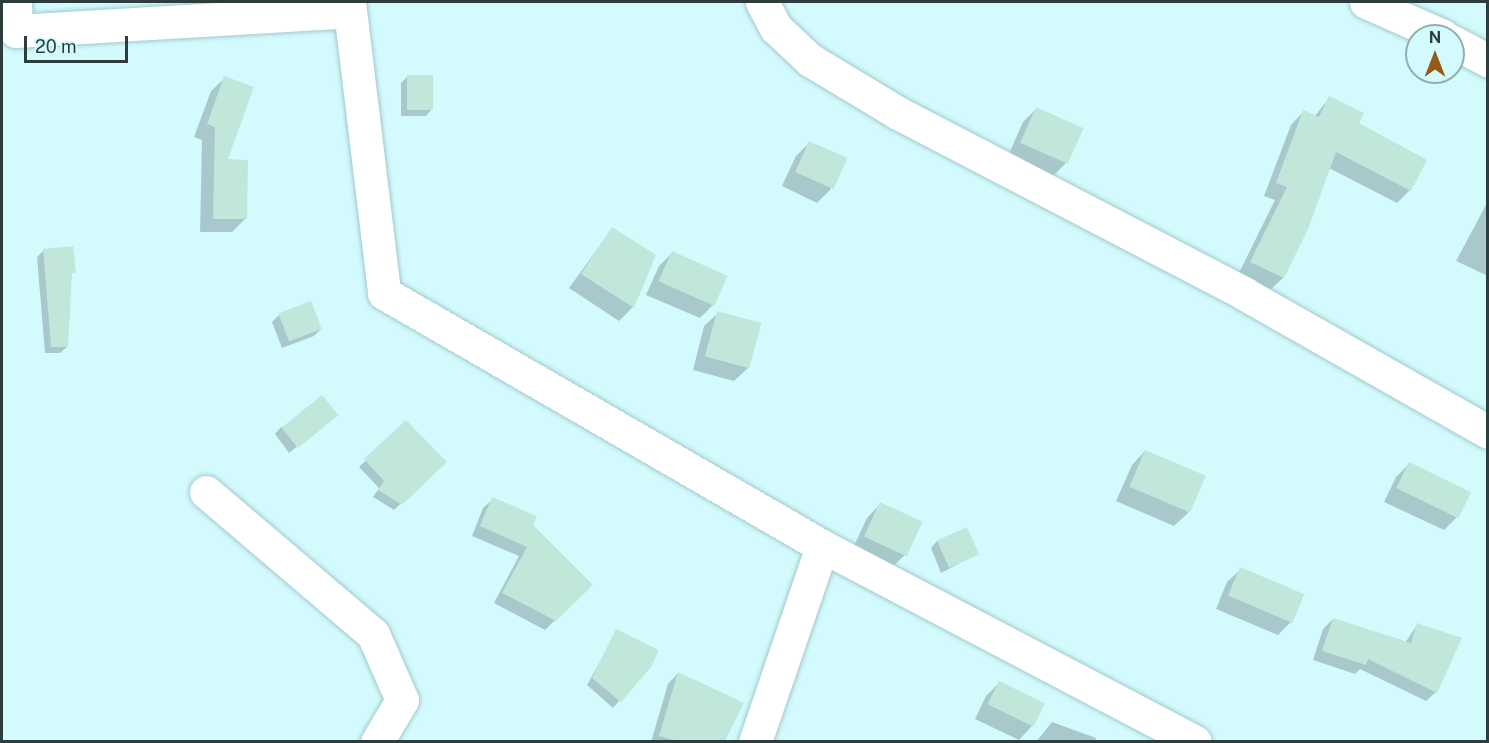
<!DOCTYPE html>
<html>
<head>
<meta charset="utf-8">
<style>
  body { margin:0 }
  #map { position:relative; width:1489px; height:743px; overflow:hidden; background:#d3fbfe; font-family:"Public Sans",sans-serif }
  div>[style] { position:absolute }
  .shadow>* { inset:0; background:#0003 }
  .building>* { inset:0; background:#c1e6da; transform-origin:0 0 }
  .roads { filter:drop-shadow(0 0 2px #a2c9cc) drop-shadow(0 0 2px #a2c9cc) }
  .minor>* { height:33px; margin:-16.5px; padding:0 16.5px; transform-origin:16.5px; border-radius:16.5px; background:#fff }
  span { translate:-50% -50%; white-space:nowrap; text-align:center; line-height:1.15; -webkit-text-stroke:4.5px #d3fbfe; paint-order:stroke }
  .frame { position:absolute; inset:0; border:3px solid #2d3d3e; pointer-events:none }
  .north { position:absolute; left:1405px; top:24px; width:60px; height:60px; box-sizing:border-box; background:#d3fbfe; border:2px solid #91afb1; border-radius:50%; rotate:0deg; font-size:16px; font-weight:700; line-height:24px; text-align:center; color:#2d3d3e }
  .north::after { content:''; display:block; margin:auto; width:21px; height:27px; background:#945a16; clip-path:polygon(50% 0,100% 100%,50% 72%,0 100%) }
  .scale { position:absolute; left:24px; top:36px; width:104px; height:27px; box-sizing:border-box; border:3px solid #2d3d3e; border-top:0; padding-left:8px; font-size:18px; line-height:21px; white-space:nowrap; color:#2d3d3e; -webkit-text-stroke:4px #d3fbfe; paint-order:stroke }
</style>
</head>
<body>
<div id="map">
  <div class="shadow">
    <i style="clip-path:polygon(408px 76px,432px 109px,426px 116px,401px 116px,401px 83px)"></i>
    <i style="clip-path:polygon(225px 78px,226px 161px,245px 219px,232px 232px,200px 232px,202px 140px,194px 137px,211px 91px)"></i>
    <i style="clip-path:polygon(1330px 97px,1357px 124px,1425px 160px,1410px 190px,1397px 203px,1329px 168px,1283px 278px,1270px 290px,1238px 275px,1275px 200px,1264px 196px,1291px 125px,1303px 112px,1314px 117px)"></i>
    <i style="clip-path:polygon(1036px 109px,1067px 162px,1054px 175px,1008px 156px,1023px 122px)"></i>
    <i style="clip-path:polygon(809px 143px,831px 189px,817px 203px,782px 186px,796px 156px)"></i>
    <i style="clip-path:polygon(1487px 203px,1488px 203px,1488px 276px,1456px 261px)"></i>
    <i style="clip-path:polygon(612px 229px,654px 256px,633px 307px,619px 321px,569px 288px)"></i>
    <i style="clip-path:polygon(43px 251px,74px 272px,70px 276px,67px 347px,60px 353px,45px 353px,37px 257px)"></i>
    <i style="clip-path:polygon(672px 253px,713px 305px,700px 318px,646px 295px,659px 266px)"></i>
    <i style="clip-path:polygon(718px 313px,748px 368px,734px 381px,693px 370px,704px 326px)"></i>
    <i style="clip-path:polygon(279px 315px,321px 329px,314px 336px,282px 348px,272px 322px)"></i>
    <i style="clip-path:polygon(336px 415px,289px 453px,275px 434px,281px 427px)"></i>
    <i style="clip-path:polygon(406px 422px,445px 462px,394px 510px,373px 497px,379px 488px,359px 467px)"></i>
    <i style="clip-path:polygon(1145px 451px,1188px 513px,1174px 526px,1116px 501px,1132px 465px)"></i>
    <i style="clip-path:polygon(1409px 464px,1457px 517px,1444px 530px,1384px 502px,1396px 477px)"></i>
    <i style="clip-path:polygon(493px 499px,531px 526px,591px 585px,545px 630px,494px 603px,519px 556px,472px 536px,483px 508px)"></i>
    <i style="clip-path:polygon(880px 504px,905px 555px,891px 568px,852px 550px,867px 518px)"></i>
    <i style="clip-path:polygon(937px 541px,977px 554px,941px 573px,931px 548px)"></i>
    <i style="clip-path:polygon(1241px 569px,1291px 622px,1278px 635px,1216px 609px,1227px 582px)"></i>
    <i style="clip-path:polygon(1333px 619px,1405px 643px,1417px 625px,1436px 692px,1426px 701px,1360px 669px,1355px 674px,1313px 660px,1323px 629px)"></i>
    <i style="clip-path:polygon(617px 631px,649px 666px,613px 708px,587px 685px)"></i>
    <i style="clip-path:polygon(678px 673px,742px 704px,723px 742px,651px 742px,668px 684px)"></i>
    <i style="clip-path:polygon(999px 683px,1032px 726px,1019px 740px,975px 719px,986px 696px)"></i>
    <i style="clip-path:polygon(1052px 722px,1096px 738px,1095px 742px,1036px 742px)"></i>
  </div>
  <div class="building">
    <i style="left:407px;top:75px;width:26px;height:35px"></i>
    <i style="clip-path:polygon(224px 76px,254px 87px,228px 159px,248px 160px,247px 219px,213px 219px,215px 127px,207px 124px)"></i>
    <i style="clip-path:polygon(1329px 96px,1364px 113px,1359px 123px,1427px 160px,1411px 191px,1336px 152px,1308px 229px,1284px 278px,1250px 262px,1287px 187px,1276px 183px,1303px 110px,1319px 117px)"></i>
    <i style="left:1036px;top:107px;width:52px;height:39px;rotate:24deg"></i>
    <i style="left:809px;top:141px;width:42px;height:34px;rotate:24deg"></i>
    <i style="clip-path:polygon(612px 227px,656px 255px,634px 308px,581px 274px)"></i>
    <i style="clip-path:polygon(73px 246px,76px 273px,72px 273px,68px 347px,51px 347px,43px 249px)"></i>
    <i style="left:672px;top:251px;width:61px;height:33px;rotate:24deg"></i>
    <i style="left:311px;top:301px;width:30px;height:35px;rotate:69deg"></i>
    <i style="left:717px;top:311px;width:46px;height:47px;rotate:15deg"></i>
    <i style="left:322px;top:395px;width:26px;height:52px;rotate:51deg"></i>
    <i style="clip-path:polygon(406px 420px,447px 462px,402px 505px,378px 490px,384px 481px,364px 459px)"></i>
    <i style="left:1145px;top:450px;width:66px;height:40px;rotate:23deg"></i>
    <i style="left:1409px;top:462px;width:69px;height:29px;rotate:26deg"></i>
    <i style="clip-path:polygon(492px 497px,537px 516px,533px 525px,593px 585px,556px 621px,502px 593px,527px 547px,480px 526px)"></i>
    <i style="left:880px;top:502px;width:47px;height:38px;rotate:25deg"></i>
    <i style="left:967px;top:527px;width:30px;height:33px;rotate:66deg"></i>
    <i style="left:1240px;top:567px;width:70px;height:31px;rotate:23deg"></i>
    <i style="clip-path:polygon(1333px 618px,1411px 643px,1417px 623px,1462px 638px,1437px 693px,1368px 659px,1366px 665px,1322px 651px)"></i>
    <i style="clip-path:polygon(616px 629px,659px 650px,651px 667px,621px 702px,592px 678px)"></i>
    <i style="clip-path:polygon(678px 672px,744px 703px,725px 741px,676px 741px,659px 736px)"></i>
    <i style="left:999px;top:681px;width:51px;height:26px;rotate:26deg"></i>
  </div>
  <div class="roads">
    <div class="minor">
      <i style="left:15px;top:2px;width:29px;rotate:88deg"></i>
      <i style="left:16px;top:31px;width:334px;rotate:-3.4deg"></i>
      <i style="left:349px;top:2px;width:293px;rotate:83.1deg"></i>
      <i style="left:384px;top:293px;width:506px;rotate:30.01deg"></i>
      <i style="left:822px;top:546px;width:421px;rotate:27.7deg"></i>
      <i style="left:762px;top:2px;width:30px;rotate:62deg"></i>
      <i style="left:776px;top:28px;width:47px;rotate:43.3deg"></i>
      <i style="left:810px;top:60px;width:103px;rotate:31.1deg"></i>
      <i style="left:898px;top:113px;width:391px;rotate:27.5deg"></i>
      <i style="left:1245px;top:294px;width:279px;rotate:29.6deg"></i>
      <i style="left:1366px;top:2px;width:84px;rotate:23.8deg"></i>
      <i style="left:1453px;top:42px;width:40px;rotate:28deg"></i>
      <i style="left:206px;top:492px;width:219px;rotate:40.4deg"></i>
      <i style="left:373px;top:634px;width:72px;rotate:66.3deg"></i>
      <i style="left:402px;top:700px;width:49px;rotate:120.8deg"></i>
      <i style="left:755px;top:742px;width:207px;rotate:-71.1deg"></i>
    </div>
  </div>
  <div class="frame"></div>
  <div class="north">N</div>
  <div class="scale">20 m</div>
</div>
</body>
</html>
